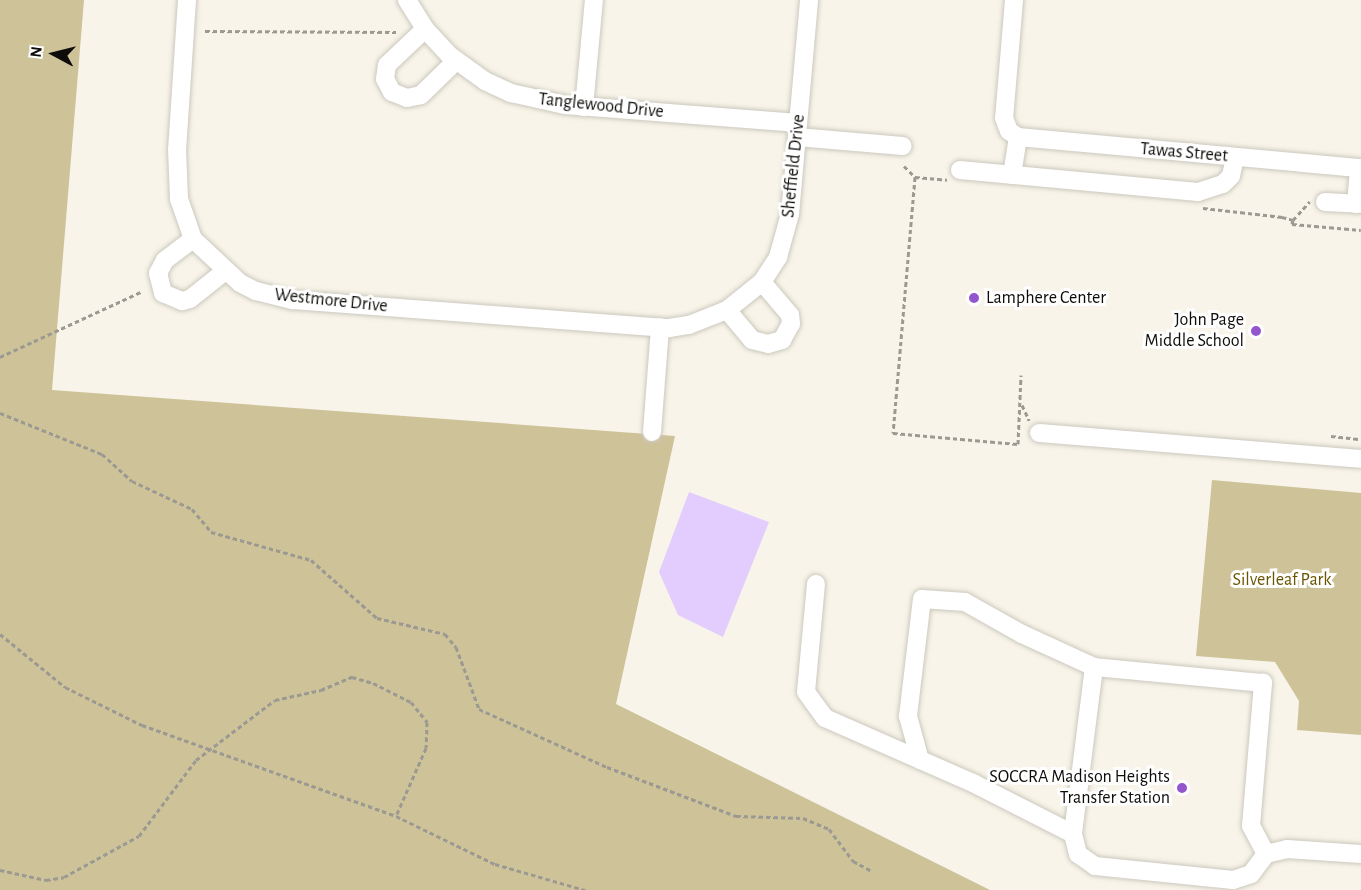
<!DOCTYPE html>
<html>
<head>
<meta charset="utf-8">
<style>
  body { margin:0 }
  #map { position:relative; width:1361px; height:890px; overflow:hidden; background:#f8f4e9; font-family:"Alegreya Sans",sans-serif }
  div>[style] { position:absolute }
  .green>* { inset:0; background:#cec299 }
  .water>* { inset:0; background:#e3cdfe }
  .path>* { height:3px; margin-top:-1.5px; transform-origin:0; background:repeating-linear-gradient(90deg,#9b9991 0 4.5px,transparent 0 7.5px) }
  .roads { filter:drop-shadow(0 0 2px #ccc8be) drop-shadow(0 0 2px #ccc8be) }
  .minor>* { height:18px; margin:-9px; padding:0 9px; transform-origin:9px; border-radius:9px; background:#fff }
  .dots>* { width:16px; height:16px; translate:-50% -50%; box-sizing:border-box; border:3px solid #fff; border-radius:50% }
  span { translate:-50% -50%; white-space:nowrap; text-align:center; line-height:1.15; -webkit-text-stroke:6px #fff; paint-order:stroke }
  .street-label { font-size:18px; color:#0d0c09 }
  .poi-label { font-size:18px; color:#0d0c09 }
  .left { translate:0 -50%; text-align:left }
  .right { translate:-100% -50%; text-align:right }
  .park-label { font-size:18px; color:#695500 }
  .north { position:absolute; left:24px; top:24px; width:60px; height:60px; -webkit-text-stroke:4px #fff; paint-order:stroke; rotate:277deg; font-size:16px; font-weight:700; line-height:24px; text-align:center; color:#0d0c09 }
  .north::after { content:''; display:block; margin:auto; width:21px; height:27px; background:#0d0c09; clip-path:polygon(50% 0,100% 100%,50% 72%,0 100%) }
</style>
</head>
<body>
<div id="map">
  <div class="green">
    <i style="clip-path:polygon(0 0,84px 0,52px 390px,675px 436px,616px 704px,990px 890px,0 890px)"></i>
    <i style="clip-path:polygon(1212px 480px,1361px 493px,1361px 735px,1297px 730px,1299px 701px,1275px 662px,1196px 656px)"></i>
  </div>
  <div class="water">
    <i style="clip-path:polygon(689px 492px,769px 522px,723px 637px,678px 615px,659px 572px)"></i>
  </div>
  <div class="path">
    <i style="left:205px;top:31px;width:191px;rotate:0.3deg"></i>
    <i style="left:904px;top:166px;width:16px;rotate:45deg"></i>
    <i style="left:915px;top:177px;width:32px;rotate:5deg"></i>
    <i style="left:915px;top:177px;width:257px;rotate:94.9deg"></i>
    <i style="left:893px;top:433px;width:125px;rotate:5deg"></i>
    <i style="left:1018px;top:444px;width:69px;rotate:-87.5deg"></i>
    <i style="left:1203px;top:208px;width:80px;rotate:6.5deg"></i>
    <i style="left:1282px;top:217px;width:11px;rotate:15deg"></i>
    <i style="left:1293px;top:220px;width:4px;rotate:104deg"></i>
    <i style="left:1292px;top:224px;width:69px;rotate:5deg"></i>
    <i style="left:1293px;top:220px;width:25px;rotate:-48deg"></i>
    <i style="left:0;top:357px;width:157px;rotate:-24.8deg"></i>
    <i style="left:1022px;top:405px;width:17px;rotate:65deg"></i>
    <i style="left:0;top:413px;width:110px;rotate:21.9deg"></i>
    <i style="left:102px;top:454px;width:40px;rotate:42deg"></i>
    <i style="left:132px;top:481px;width:66px;rotate:25deg"></i>
    <i style="left:192px;top:509px;width:30px;rotate:50deg"></i>
    <i style="left:211px;top:532px;width:104px;rotate:15.6deg"></i>
    <i style="left:311px;top:560px;width:88px;rotate:41.3deg"></i>
    <i style="left:377px;top:618px;width:70px;rotate:13.2deg"></i>
    <i style="left:445px;top:634px;width:17px;rotate:50deg"></i>
    <i style="left:456px;top:647px;width:66px;rotate:69.6deg"></i>
    <i style="left:479px;top:709px;width:141px;rotate:24.4deg"></i>
    <i style="left:607px;top:767px;width:138px;rotate:20.8deg"></i>
    <i style="left:736px;top:816px;width:67px;rotate:1.7deg"></i>
    <i style="left:803px;top:818px;width:28px;rotate:23deg"></i>
    <i style="left:829px;top:829px;width:40px;rotate:53deg"></i>
    <i style="left:853px;top:861px;width:21px;rotate:28deg"></i>
    <i style="left:1331px;top:436px;width:30px;rotate:6deg"></i>
    <i style="left:0;top:634px;width:84px;rotate:39.2deg"></i>
    <i style="left:65px;top:687px;width:86px;rotate:26.3deg"></i>
    <i style="left:142px;top:725px;width:270px;rotate:19.7deg"></i>
    <i style="left:396px;top:816px;width:110px;rotate:25.9deg"></i>
    <i style="left:495px;top:864px;width:94px;rotate:16.1deg"></i>
    <i style="left:0;top:870px;width:47px;rotate:12.3deg"></i>
    <i style="left:46px;top:880px;width:18px;rotate:-9deg"></i>
    <i style="left:64px;top:877px;width:85px;rotate:-28.7deg"></i>
    <i style="left:139px;top:836px;width:95px;rotate:-53.1deg"></i>
    <i style="left:196px;top:760px;width:99px;rotate:-37.2deg"></i>
    <i style="left:275px;top:700px;width:47px;rotate:-12.3deg"></i>
    <i style="left:321px;top:690px;width:34px;rotate:-23deg"></i>
    <i style="left:352px;top:677px;width:22px;rotate:16deg"></i>
    <i style="left:373px;top:683px;width:42px;rotate:26.6deg"></i>
    <i style="left:411px;top:702px;width:26px;rotate:51deg"></i>
    <i style="left:427px;top:722px;width:26px;rotate:92deg"></i>
    <i style="left:426px;top:748px;width:74px;rotate:113.8deg"></i>
  </div>
  <div class="roads">
    <div class="minor">
      <i style="left:187px;top:0;width:149px;rotate:93.8deg"></i>
      <i style="left:177px;top:149px;width:50px;rotate:87.7deg"></i>
      <i style="left:179px;top:199px;width:42px;rotate:70.7deg"></i>
      <i style="left:193px;top:239px;width:64px;rotate:43.1deg"></i>
      <i style="left:240px;top:283px;width:18px;rotate:27deg"></i>
      <i style="left:256px;top:291px;width:38px;rotate:14deg"></i>
      <i style="left:293px;top:300px;width:377px;rotate:4.3deg"></i>
      <i style="left:669px;top:328px;width:20px;rotate:-9deg"></i>
      <i style="left:689px;top:325px;width:41px;rotate:-21.5deg"></i>
      <i style="left:727px;top:310px;width:45px;rotate:-38.7deg"></i>
      <i style="left:762px;top:282px;width:30px;rotate:-57deg"></i>
      <i style="left:778px;top:257px;width:45px;rotate:-74.4deg"></i>
      <i style="left:790px;top:214px;width:215px;rotate:-84.9deg"></i>
      <i style="left:407px;top:0;width:34px;rotate:58deg"></i>
      <i style="left:425px;top:29px;width:35px;rotate:47deg"></i>
      <i style="left:449px;top:55px;width:44px;rotate:35.8deg"></i>
      <i style="left:485px;top:81px;width:29px;rotate:25deg"></i>
      <i style="left:511px;top:93px;width:55px;rotate:12.5deg"></i>
      <i style="left:565px;top:105px;width:234px;rotate:4.4deg"></i>
      <i style="left:1014px;top:0;width:118px;rotate:94.8deg"></i>
      <i style="left:1004px;top:118px;width:14px;rotate:69deg"></i>
      <i style="left:1009px;top:131px;width:11px;rotate:34deg"></i>
      <i style="left:1018px;top:137px;width:344px;rotate:5.2deg"></i>
      <i style="left:425px;top:29px;width:52px;rotate:136.5deg"></i>
      <i style="left:387px;top:65px;width:14px;rotate:98deg"></i>
      <i style="left:385px;top:79px;width:15px;rotate:62deg"></i>
      <i style="left:392px;top:92px;width:16px;rotate:22deg"></i>
      <i style="left:407px;top:98px;width:14px;rotate:-12deg"></i>
      <i style="left:421px;top:95px;width:49px;rotate:-44.2deg"></i>
      <i style="left:584px;top:107px;width:107px;rotate:-84.7deg"></i>
      <i style="left:797px;top:137px;width:106px;rotate:4.9deg"></i>
      <i style="left:960px;top:170px;width:239px;rotate:5.3deg"></i>
      <i style="left:1198px;top:192px;width:26px;rotate:-18deg"></i>
      <i style="left:1223px;top:184px;width:11px;rotate:-45deg"></i>
      <i style="left:1231px;top:176px;width:19px;rotate:-78deg"></i>
      <i style="left:1012px;top:175px;width:38px;rotate:-81deg"></i>
      <i style="left:1325px;top:202px;width:36px;rotate:3deg"></i>
      <i style="left:1356px;top:204px;width:36px;rotate:-85deg"></i>
      <i style="left:193px;top:239px;width:35px;rotate:143deg"></i>
      <i style="left:165px;top:260px;width:15px;rotate:118deg"></i>
      <i style="left:158px;top:273px;width:21px;rotate:76deg"></i>
      <i style="left:163px;top:293px;width:21px;rotate:23deg"></i>
      <i style="left:182px;top:301px;width:8px;rotate:-14deg"></i>
      <i style="left:190px;top:299px;width:43px;rotate:-38.5deg"></i>
      <i style="left:727px;top:310px;width:39px;rotate:50deg"></i>
      <i style="left:752px;top:340px;width:16px;rotate:14deg"></i>
      <i style="left:768px;top:344px;width:15px;rotate:-16deg"></i>
      <i style="left:782px;top:340px;width:18px;rotate:-61deg"></i>
      <i style="left:791px;top:324px;width:9px;rotate:-96deg"></i>
      <i style="left:790px;top:315px;width:43px;rotate:-130.3deg"></i>
      <i style="left:652px;top:432px;width:105px;rotate:-85.6deg"></i>
      <i style="left:1039px;top:433px;width:323px;rotate:4.6deg"></i>
      <i style="left:816px;top:584px;width:108px;rotate:95.3deg"></i>
      <i style="left:806px;top:692px;width:32px;rotate:54deg"></i>
      <i style="left:825px;top:718px;width:164px;rotate:23.7deg"></i>
      <i style="left:975px;top:784px;width:110px;rotate:27deg"></i>
      <i style="left:920px;top:760px;width:46px;rotate:-105.3deg"></i>
      <i style="left:908px;top:716px;width:118px;rotate:-83.2deg"></i>
      <i style="left:922px;top:599px;width:43px;rotate:4deg"></i>
      <i style="left:965px;top:602px;width:65px;rotate:29.3deg"></i>
      <i style="left:1022px;top:634px;width:79px;rotate:24.6deg"></i>
      <i style="left:1266px;top:854px;width:32px;rotate:-118deg"></i>
      <i style="left:1251px;top:826px;width:144px;rotate:-85.2deg"></i>
      <i style="left:1263px;top:683px;width:170px;rotate:-174.6deg"></i>
      <i style="left:1094px;top:667px;width:168px;rotate:97.2deg"></i>
      <i style="left:1073px;top:834px;width:21px;rotate:76deg"></i>
      <i style="left:1078px;top:854px;width:21px;rotate:35deg"></i>
      <i style="left:1095px;top:866px;width:139px;rotate:5.8deg"></i>
      <i style="left:1233px;top:880px;width:19px;rotate:-18deg"></i>
      <i style="left:1251px;top:874px;width:25px;rotate:-53deg"></i>
      <i style="left:1266px;top:854px;width:22px;rotate:-13deg"></i>
      <i style="left:1287px;top:849px;width:74px;rotate:3.9deg"></i>
    </div>
  </div>
  <div class="dots">
    <i style="left:974px;top:298px;background:#9456cc"></i>
    <i style="left:1256px;top:331px;background:#9456cc"></i>
    <i style="left:1182px;top:788px;background:#9456cc"></i>
  </div>
  <div class="street-label">
    <span style="left:601px;top:106px;rotate:6deg">Tanglewood Drive</span>
    <span style="left:1184px;top:153px;rotate:5deg">Tawas Street</span>
    <span style="left:794px;top:166px;rotate:-84deg">Sheffield Drive</span>
    <span style="left:331px;top:301px;rotate:6deg">Westmore Drive</span>
  </div>
  <div class="poi-label">
    <span class="left" style="left:986px;top:298px">Lamphere Center</span>
    <span class="right" style="left:1244px;top:331px">John Page<br>Middle School</span>
    <span class="right" style="left:1170px;top:788px">SOCCRA Madison Heights<br>Transfer Station</span>
  </div>
  <div class="park-label">
    <span style="left:1282px;top:580px">Silverleaf Park</span>
  </div>
  <div class="north">N</div>
</div>
</body>
</html>
